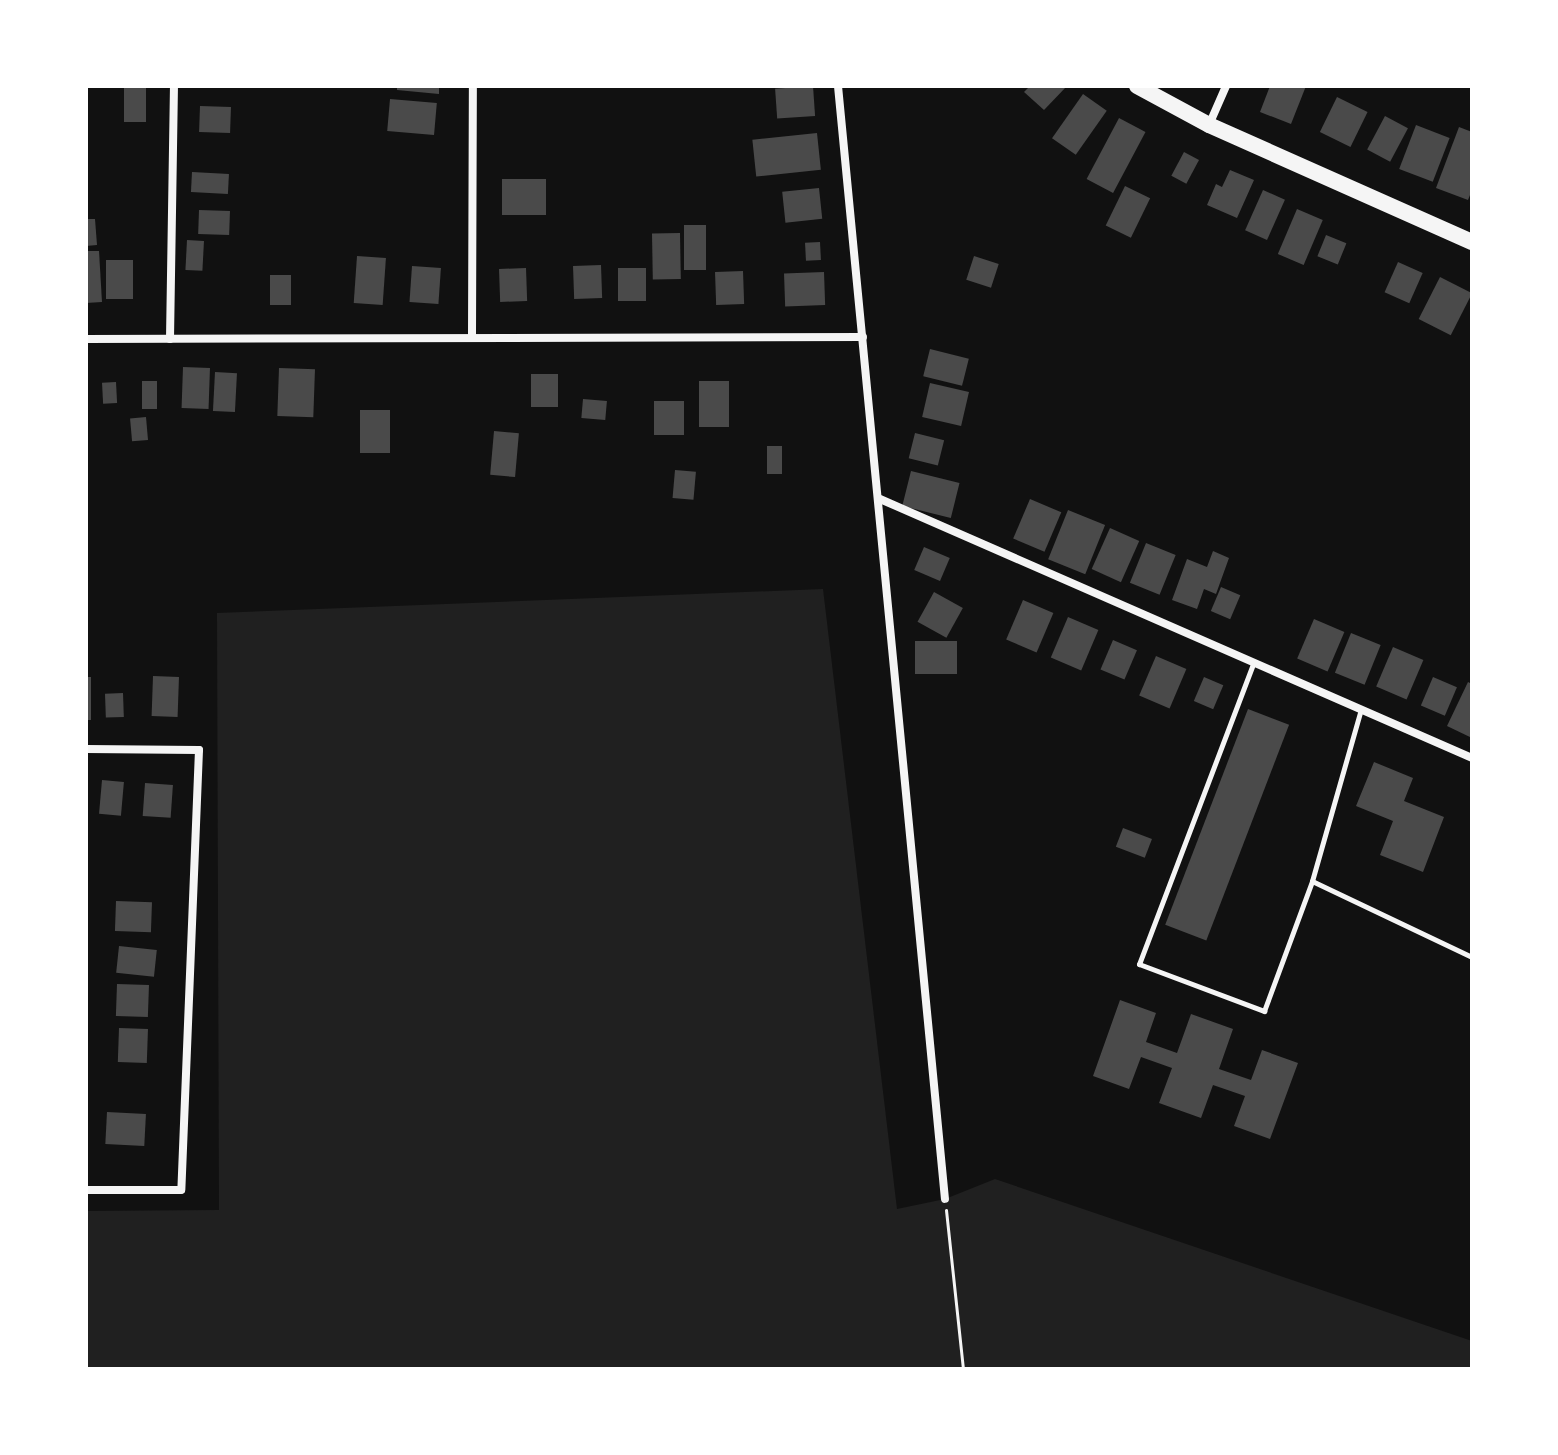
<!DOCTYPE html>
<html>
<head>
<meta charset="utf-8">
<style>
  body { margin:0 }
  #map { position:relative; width:1558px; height:1455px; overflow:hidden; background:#111; font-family:"Roboto Serif",serif }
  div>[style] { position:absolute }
  .green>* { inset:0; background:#202020 }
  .building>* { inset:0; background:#4a4a4a; transform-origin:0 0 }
  .path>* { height:3px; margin:-1.5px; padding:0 1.5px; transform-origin:1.5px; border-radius:1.5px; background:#f5f5f5 }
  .service>* { height:5px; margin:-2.5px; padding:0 2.5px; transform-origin:2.5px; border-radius:2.5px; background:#f5f5f5 }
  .minor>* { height:8px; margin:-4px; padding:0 4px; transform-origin:4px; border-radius:4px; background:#f5f5f5 }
  .trunk>* { height:16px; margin:-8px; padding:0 8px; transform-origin:8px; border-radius:8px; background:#f5f5f5 }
  span { translate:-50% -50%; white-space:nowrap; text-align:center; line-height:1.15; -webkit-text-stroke:8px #fff; paint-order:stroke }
  .frame { position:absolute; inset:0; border:88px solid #fff; pointer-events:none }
</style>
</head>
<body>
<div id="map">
  <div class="green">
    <i style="clip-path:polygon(823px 589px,897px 1209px,945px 1199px,995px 1179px,1472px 1341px,1472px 1369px,86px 1369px,86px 1211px,219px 1210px,217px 613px)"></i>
  </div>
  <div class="building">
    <i style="left:124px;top:86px;width:22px;height:36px"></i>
    <i style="clip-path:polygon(397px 86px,439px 86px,439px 94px,397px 90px)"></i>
    <i style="left:813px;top:86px;width:30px;height:38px;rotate:86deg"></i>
    <i style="clip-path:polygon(1030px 86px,1067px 86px,1044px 110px,1024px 92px)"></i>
    <i style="clip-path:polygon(1270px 86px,1306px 86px,1291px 124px,1260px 112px)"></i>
    <i style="left:1083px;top:94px;width:29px;height:54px;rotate:35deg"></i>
    <i style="left:1337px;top:97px;width:34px;height:39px;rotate:26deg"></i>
    <i style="left:390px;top:99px;width:47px;height:32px;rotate:5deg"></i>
    <i style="left:200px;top:106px;width:31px;height:26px;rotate:2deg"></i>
    <i style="left:1385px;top:116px;width:26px;height:38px;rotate:28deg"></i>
    <i style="left:1119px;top:118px;width:30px;height:69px;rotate:28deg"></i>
    <i style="left:1416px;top:125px;width:36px;height:47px;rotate:21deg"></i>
    <i style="clip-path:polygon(1459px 127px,1472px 132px,1472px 190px,1468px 200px,1436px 188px)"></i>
    <i style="left:817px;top:133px;width:37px;height:65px;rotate:84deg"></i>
    <i style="left:1184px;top:152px;width:17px;height:27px;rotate:28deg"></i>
    <i style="clip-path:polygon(1230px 170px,1254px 180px,1237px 218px,1207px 205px,1216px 184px,1222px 187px)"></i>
    <i style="left:192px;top:172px;width:37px;height:20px;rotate:3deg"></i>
    <i style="left:502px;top:179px;width:44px;height:36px"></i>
    <i style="left:1125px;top:186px;width:28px;height:44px;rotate:26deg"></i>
    <i style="left:819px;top:188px;width:31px;height:37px;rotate:84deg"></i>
    <i style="left:1263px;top:190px;width:24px;height:44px;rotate:24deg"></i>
    <i style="left:1297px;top:209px;width:28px;height:49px;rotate:23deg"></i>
    <i style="left:199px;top:210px;width:31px;height:24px;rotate:2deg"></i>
    <i style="clip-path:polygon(86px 219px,95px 219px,97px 245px,86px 246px)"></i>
    <i style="left:684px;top:225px;width:22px;height:45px"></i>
    <i style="left:680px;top:233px;width:46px;height:28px;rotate:89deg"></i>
    <i style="left:1326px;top:235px;width:22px;height:23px;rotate:22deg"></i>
    <i style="left:187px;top:240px;width:17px;height:30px;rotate:3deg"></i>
    <i style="left:820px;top:242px;width:18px;height:15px;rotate:87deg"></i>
    <i style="clip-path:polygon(86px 251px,99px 251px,102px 302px,86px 303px)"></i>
    <i style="left:357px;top:256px;width:29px;height:47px;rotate:4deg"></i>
    <i style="left:974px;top:256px;width:26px;height:25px;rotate:18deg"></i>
    <i style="left:106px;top:260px;width:27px;height:39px"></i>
    <i style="left:1398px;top:262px;width:27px;height:33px;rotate:24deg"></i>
    <i style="left:601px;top:265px;width:33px;height:28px;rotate:88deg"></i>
    <i style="left:412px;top:266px;width:29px;height:36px;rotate:4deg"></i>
    <i style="left:526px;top:268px;width:33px;height:27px;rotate:88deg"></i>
    <i style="left:646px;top:268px;width:33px;height:28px;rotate:90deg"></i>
    <i style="left:743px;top:271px;width:33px;height:28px;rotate:88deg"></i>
    <i style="left:824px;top:272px;width:33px;height:40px;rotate:88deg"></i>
    <i style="left:270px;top:275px;width:21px;height:30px"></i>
    <i style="left:1440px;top:277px;width:36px;height:47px;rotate:27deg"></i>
    <i style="left:930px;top:349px;width:40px;height:28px;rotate:14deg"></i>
    <i style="left:183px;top:367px;width:27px;height:41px;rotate:2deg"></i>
    <i style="left:279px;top:368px;width:36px;height:48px;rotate:2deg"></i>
    <i style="left:215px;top:372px;width:22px;height:39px;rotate:3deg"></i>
    <i style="left:558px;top:374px;width:33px;height:27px;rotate:90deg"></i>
    <i style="left:142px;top:381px;width:15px;height:28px"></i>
    <i style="left:699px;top:381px;width:30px;height:46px"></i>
    <i style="left:116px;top:382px;width:21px;height:14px;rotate:87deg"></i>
    <i style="left:930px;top:383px;width:40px;height:35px;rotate:13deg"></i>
    <i style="left:583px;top:399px;width:24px;height:19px;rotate:5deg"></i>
    <i style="left:654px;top:401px;width:30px;height:34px"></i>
    <i style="left:360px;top:410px;width:30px;height:43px"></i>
    <i style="left:146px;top:417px;width:23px;height:16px;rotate:85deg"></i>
    <i style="left:494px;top:431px;width:25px;height:44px;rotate:5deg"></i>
    <i style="left:915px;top:433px;width:30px;height:26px;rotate:14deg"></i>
    <i style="left:767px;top:446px;width:15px;height:28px"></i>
    <i style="left:675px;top:470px;width:21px;height:28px;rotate:5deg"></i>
    <i style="left:911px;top:471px;width:50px;height:36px;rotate:14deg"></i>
    <i style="left:1030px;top:499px;width:34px;height:43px;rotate:23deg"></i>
    <i style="left:1068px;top:510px;width:40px;height:53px;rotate:22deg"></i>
    <i style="left:1110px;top:528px;width:32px;height:45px;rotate:24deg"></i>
    <i style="left:1146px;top:543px;width:32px;height:43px;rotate:22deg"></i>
    <i style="left:924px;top:547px;width:28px;height:25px;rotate:23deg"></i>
    <i style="clip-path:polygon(1213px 551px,1229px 558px,1216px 594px,1204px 589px,1197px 609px,1172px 600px,1187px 559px,1207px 567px)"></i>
    <i style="left:1221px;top:587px;width:21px;height:26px;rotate:23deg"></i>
    <i style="left:934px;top:592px;width:33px;height:34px;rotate:29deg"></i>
    <i style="left:1023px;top:600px;width:33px;height:43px;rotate:23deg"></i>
    <i style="left:1068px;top:617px;width:33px;height:44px;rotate:23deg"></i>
    <i style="left:1314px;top:619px;width:33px;height:43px;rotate:23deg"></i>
    <i style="left:1351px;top:633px;width:32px;height:43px;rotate:22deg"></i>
    <i style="left:1113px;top:640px;width:26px;height:32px;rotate:23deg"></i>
    <i style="left:915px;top:641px;width:42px;height:33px"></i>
    <i style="left:1393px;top:647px;width:33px;height:43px;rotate:23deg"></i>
    <i style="left:1156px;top:656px;width:33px;height:43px;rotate:23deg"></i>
    <i style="left:153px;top:676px;width:26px;height:40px;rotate:2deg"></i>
    <i style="left:86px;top:677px;width:5px;height:43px"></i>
    <i style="left:1204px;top:677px;width:21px;height:26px;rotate:23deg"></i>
    <i style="left:1433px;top:677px;width:26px;height:31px;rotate:23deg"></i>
    <i style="clip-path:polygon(1468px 682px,1472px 684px,1472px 738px,1447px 726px)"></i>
    <i style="left:123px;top:693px;width:24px;height:18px;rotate:88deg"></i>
    <i style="left:1248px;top:709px;width:44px;height:231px;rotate:21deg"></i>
    <i style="clip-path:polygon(1374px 762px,1413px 778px,1404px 801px,1444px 817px,1423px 872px,1380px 855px,1393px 821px,1356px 806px)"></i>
    <i style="left:102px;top:780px;width:22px;height:34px;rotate:5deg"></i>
    <i style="left:145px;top:783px;width:28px;height:33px;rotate:4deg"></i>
    <i style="left:1123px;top:828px;width:31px;height:20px;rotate:21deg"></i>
    <i style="left:116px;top:901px;width:36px;height:30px;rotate:2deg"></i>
    <i style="left:119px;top:946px;width:38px;height:27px;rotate:6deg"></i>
    <i style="left:117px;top:984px;width:32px;height:32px;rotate:2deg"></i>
    <i style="clip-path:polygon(1120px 1000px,1156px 1013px,1146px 1042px,1177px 1053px,1191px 1014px,1233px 1029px,1219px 1069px,1251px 1080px,1262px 1050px,1298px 1063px,1270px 1139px,1234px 1126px,1245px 1096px,1213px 1085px,1201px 1118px,1159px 1103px,1172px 1068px,1141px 1057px,1129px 1089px,1093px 1076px)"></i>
    <i style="left:119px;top:1028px;width:29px;height:34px;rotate:2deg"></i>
    <i style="left:107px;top:1112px;width:39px;height:32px;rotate:3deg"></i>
  </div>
  <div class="path">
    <i style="left:946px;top:1210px;width:160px;rotate:83.9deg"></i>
  </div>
  <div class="service">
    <i style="left:1253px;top:664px;width:321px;rotate:110.8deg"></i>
    <i style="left:1139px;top:964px;width:134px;rotate:20.6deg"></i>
    <i style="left:1264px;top:1011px;width:139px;rotate:-69.7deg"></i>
    <i style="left:1312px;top:881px;width:179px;rotate:-74.1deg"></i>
    <i style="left:1312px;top:881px;width:177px;rotate:25.4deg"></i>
  </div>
  <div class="minor">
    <i style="left:838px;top:86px;width:1118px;rotate:84.51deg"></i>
    <i style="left:1209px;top:125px;width:43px;rotate:-66.4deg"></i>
    <i style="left:472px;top:336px;width:250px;rotate:-89.8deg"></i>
    <i style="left:86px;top:339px;width:777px;rotate:-0.15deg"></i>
    <i style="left:170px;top:339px;width:253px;rotate:-89.1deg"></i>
    <i style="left:880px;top:499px;width:646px;rotate:23.63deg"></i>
    <i style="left:86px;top:749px;width:113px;rotate:0.5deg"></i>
    <i style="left:199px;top:750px;width:440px;rotate:92.3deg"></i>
    <i style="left:181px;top:1190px;width:95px;rotate:180deg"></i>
  </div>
  <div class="trunk">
    <i style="left:1137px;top:86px;width:82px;rotate:28.4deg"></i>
    <i style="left:1209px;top:125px;width:288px;rotate:24deg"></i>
  </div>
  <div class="frame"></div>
</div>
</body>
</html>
